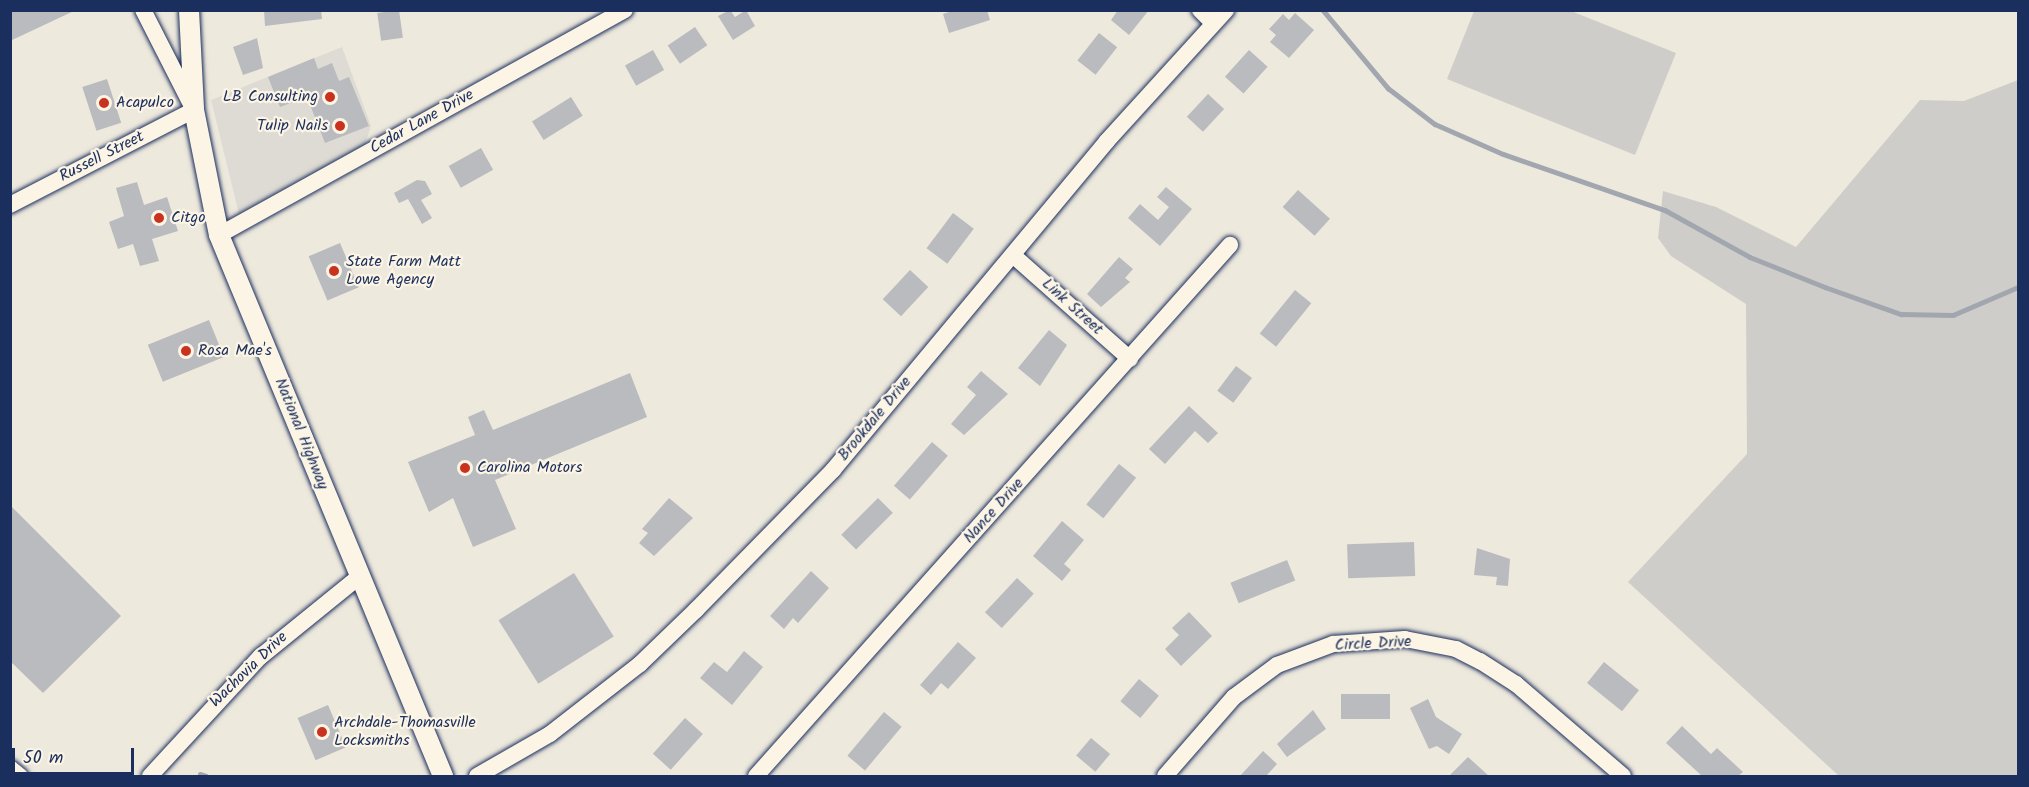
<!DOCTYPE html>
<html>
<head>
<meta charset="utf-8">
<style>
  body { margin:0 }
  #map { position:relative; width:2029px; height:787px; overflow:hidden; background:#eee9dd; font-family:Kalam,sans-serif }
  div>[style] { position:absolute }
  .built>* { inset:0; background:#dedbd4 }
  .green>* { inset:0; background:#cfcdca }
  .stream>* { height:4.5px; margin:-2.25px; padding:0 2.25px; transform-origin:2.25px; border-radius:2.25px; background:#a2a7af }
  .building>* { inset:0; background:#babbbe; transform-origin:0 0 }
  .roads { filter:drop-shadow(0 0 2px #1b2f5e) drop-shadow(0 0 2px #1b2f5e) }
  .minor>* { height:16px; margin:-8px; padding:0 8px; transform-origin:8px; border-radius:8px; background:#fcf5e5 }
  .major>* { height:20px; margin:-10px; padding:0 10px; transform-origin:10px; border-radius:10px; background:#fcf5e5 }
  .dots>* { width:16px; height:16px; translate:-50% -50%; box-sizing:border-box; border:3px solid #fcf5e5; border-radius:50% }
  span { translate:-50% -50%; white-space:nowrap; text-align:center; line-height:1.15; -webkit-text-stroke:4.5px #fcf5e5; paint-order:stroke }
  .poi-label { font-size:16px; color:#1b2f5e }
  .right { translate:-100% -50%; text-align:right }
  .left { translate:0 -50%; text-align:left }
  .street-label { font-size:16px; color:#1b2f5e }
  .frame { position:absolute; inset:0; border:12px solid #1b2f5e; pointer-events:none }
  .scale { position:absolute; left:12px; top:748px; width:122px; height:27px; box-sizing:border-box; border:3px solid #1b2f5e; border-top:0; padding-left:8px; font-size:18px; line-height:21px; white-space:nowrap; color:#1b2f5e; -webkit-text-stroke:4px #fcf5e5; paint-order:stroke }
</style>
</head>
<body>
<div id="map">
  <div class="built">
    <i style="clip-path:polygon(342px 47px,371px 126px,364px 147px,239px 214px,211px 100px)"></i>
  </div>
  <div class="green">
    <i style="clip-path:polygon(1474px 11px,1571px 11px,1676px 53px,1635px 155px,1447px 79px)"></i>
    <i style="clip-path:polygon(2018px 80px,2018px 776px,1839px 776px,1628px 582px,1747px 454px,1746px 304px,1671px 256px,1658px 238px,1663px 191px,1716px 207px,1796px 247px,1920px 100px,1964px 101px)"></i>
  </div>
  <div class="stream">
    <i style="left:1323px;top:10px;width:102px;rotate:50.2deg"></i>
    <i style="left:1388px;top:88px;width:59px;rotate:37.5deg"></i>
    <i style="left:1435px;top:124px;width:74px;rotate:23.8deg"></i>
    <i style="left:1503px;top:154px;width:171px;rotate:19.1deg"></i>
    <i style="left:1665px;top:210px;width:97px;rotate:28.9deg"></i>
    <i style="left:1750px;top:257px;width:81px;rotate:21.8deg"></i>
    <i style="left:1825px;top:287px;width:81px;rotate:19.6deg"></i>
    <i style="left:1901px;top:314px;width:52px;rotate:1.1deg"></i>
    <i style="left:1953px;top:315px;width:71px;rotate:-23.3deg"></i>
    <i style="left:200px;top:774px;width:6px;rotate:18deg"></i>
  </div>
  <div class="building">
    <i style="clip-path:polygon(10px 10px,76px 10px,10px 41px)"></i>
    <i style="clip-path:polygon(264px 10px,321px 10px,322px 19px,265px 26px)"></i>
    <i style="left:399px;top:10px;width:28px;height:22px;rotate:82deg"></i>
    <i style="clip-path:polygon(730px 10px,735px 17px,746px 10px,755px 26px,733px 40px,718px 16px)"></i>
    <i style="clip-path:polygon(955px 10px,987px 10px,990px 20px,949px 33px,943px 14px)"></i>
    <i style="clip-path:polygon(1118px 10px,1149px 10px,1129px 35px,1111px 20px)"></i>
    <i style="clip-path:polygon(1295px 13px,1314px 30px,1289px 58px,1270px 42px,1276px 35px,1269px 29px,1283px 14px,1289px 20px)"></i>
    <i style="left:695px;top:27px;width:22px;height:33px;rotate:56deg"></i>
    <i style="left:1099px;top:33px;width:23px;height:35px;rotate:38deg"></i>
    <i style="clip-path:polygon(257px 38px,263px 68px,243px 75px,233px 47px)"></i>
    <i style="left:653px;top:50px;width:23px;height:32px;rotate:61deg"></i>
    <i style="left:1249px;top:50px;width:25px;height:36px;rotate:42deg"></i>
    <i style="clip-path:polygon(314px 58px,318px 69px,332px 63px,339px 81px,349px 77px,369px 126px,325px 143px,307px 97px,280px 107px,268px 77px)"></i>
    <i style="left:107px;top:79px;width:46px;height:26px;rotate:72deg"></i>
    <i style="left:1208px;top:94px;width:22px;height:31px;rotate:43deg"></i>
    <i style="left:571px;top:97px;width:22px;height:46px;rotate:58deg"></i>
    <i style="left:481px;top:148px;width:25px;height:37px;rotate:61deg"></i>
    <i style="clip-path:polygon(417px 180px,425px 181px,432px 194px,421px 200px,432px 218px,422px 224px,408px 199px,399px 203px,394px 193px)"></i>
    <i style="clip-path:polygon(137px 182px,144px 205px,167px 197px,178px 231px,152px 239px,159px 261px,140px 266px,133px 244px,118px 249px,109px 222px,124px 216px,116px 188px)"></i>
    <i style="clip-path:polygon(1166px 187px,1192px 209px,1160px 246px,1128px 218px,1140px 204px,1158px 220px,1169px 207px,1157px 197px)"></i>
    <i style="left:1298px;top:190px;width:43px;height:23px;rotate:42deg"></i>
    <i style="left:953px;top:213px;width:26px;height:44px;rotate:37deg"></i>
    <i style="left:340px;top:243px;width:48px;height:34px;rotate:67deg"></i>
    <i style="clip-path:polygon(1119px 257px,1133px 269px,1125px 278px,1130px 282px,1101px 307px,1087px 294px)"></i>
    <i style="left:910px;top:270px;width:25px;height:40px;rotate:43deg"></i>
    <i style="left:1295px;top:290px;width:21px;height:56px;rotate:39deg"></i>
    <i style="left:209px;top:320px;width:40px;height:66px;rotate:68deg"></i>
    <i style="clip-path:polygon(1049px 330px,1067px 345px,1040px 386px,1018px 368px)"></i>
    <i style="left:1236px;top:366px;width:20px;height:31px;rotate:37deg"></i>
    <i style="clip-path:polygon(981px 371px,1008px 394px,964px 435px,951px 424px,976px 395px,967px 387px)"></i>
    <i style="clip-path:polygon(630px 373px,647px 417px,495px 480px,516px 529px,473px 547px,453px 498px,429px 512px,408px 462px,475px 435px,468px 417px,484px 410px,493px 430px)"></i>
    <i style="clip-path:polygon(1189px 406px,1218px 433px,1208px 443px,1195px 431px,1165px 464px,1149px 449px)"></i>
    <i style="left:932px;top:442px;width:21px;height:58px;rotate:41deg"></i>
    <i style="left:1119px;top:464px;width:22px;height:52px;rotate:39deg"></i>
    <i style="clip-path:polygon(669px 498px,693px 518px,654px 556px,639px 543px,648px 533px,642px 529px)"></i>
    <i style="left:878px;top:498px;width:21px;height:52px;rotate:45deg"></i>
    <i style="clip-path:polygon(10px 505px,121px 616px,43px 693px,10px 661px)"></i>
    <i style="clip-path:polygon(1062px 521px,1084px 540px,1064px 564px,1071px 570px,1062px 581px,1033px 556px)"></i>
    <i style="left:1414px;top:542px;width:34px;height:67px;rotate:88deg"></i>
    <i style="clip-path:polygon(1477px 548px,1510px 559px,1508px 586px,1496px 585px,1497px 577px,1474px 575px)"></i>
    <i style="left:1287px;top:560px;width:22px;height:61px;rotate:68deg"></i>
    <i style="clip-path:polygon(811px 571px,829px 588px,798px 623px,793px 618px,784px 629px,770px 616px)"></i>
    <i style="left:574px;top:573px;width:75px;height:89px;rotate:58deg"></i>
    <i style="left:1017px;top:578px;width:23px;height:47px;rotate:43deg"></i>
    <i style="clip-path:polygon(1189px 612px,1212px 636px,1181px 666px,1165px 649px,1179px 635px,1172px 628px)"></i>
    <i style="clip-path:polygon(958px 642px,976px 658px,948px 689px,941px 683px,931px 695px,920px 685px)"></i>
    <i style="clip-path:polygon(744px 651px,763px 667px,732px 705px,700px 678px,714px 662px,727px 672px)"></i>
    <i style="left:1604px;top:662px;width:45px;height:27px;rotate:39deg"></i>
    <i style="left:1139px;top:679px;width:26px;height:29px;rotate:40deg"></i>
    <i style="left:1390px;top:694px;width:25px;height:49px;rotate:90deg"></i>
    <i style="clip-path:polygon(1428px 699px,1436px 717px,1462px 734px,1449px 754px,1437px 746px,1429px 749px,1410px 708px)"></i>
    <i style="left:328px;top:705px;width:46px;height:33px;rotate:67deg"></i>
    <i style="clip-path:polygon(1313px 710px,1326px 729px,1287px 757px,1277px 744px)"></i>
    <i style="left:884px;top:712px;width:23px;height:57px;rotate:40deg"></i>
    <i style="left:685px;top:718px;width:24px;height:48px;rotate:42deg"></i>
    <i style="clip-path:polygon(1682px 726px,1711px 754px,1717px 748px,1743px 772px,1738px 776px,1702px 776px,1666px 743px)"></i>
    <i style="left:1091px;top:738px;width:25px;height:23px;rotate:40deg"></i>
    <i style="clip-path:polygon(1263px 751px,1277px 764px,1266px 776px,1240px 776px)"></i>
    <i style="clip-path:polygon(1468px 757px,1489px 776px,1449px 776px)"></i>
  </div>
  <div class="roads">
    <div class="minor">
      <i style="left:1200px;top:10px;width:18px;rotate:45deg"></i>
      <i style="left:10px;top:205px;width:207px;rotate:-27.3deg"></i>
      <i style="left:194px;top:110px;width:112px;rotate:-117deg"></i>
      <i style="left:219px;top:235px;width:464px;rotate:-29deg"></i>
      <i style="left:1014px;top:256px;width:155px;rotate:41.6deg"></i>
      <i style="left:10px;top:768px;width:13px;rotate:39deg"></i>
      <i style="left:150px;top:776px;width:162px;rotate:-47.3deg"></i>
      <i style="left:260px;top:657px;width:129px;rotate:-39deg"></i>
      <i style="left:477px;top:776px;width:84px;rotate:-29.9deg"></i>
      <i style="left:550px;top:734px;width:114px;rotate:-37.9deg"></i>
      <i style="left:640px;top:664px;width:78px;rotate:-44deg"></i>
      <i style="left:696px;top:610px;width:196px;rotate:-45.6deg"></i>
      <i style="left:833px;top:470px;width:428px;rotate:-50.2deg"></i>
      <i style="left:1107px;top:141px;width:177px;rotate:-47.7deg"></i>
      <i style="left:756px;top:776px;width:712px;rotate:-48.25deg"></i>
      <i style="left:1165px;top:776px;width:105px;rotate:-48.9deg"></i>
      <i style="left:1234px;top:697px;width:54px;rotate:-36.7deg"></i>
      <i style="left:1277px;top:665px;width:60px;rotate:-20.6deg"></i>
      <i style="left:1333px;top:644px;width:72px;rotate:-4deg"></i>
      <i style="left:1405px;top:639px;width:52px;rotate:11.1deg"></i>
      <i style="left:1456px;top:649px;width:27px;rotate:27deg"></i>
      <i style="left:1480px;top:661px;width:43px;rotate:32.6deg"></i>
      <i style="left:1516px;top:684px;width:141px;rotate:40.7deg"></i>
    </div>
    <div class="major">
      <i style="left:189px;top:10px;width:100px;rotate:87.1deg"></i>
      <i style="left:194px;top:110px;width:127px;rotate:78.7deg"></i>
      <i style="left:219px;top:235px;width:586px;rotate:67.51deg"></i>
    </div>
  </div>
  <div class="dots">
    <i style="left:330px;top:97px;background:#c8321e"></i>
    <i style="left:104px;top:103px;background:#c8321e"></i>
    <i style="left:340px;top:126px;background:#c8321e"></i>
    <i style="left:159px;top:218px;background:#c8321e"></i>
    <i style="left:334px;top:271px;background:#c8321e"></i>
    <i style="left:186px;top:351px;background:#c8321e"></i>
    <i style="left:465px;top:468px;background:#c8321e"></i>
    <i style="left:322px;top:732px;background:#c8321e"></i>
  </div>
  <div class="poi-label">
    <span class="right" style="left:318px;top:97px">LB Consulting</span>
    <span class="left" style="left:116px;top:103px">Acapulco</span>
    <span class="right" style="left:328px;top:126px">Tulip Nails</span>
    <span class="left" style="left:171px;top:218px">Citgo</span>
    <span class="left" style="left:346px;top:271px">State Farm Matt<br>Lowe Agency</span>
    <span class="left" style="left:198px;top:351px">Rosa Mae's</span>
    <span class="left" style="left:477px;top:468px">Carolina Motors</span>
    <span class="left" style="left:334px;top:732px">Archdale-Thomasville<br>Locksmiths</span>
  </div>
  <div class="street-label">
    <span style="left:422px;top:122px;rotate:-29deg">Cedar Lane Drive</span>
    <span style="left:102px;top:157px;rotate:-27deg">Russell Street</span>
    <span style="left:1072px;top:307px;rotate:42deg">Link Street</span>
    <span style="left:875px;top:419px;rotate:-50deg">Brookdale Drive</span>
    <span style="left:301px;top:434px;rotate:68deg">National Highway</span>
    <span style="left:994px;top:511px;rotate:-48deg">Nance Drive</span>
    <span style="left:1373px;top:644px;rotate:-3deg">Circle Drive</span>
    <span style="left:249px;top:670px;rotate:-44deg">Wachovia Drive</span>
  </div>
  <div class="frame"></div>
  <div class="scale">50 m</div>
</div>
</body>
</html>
